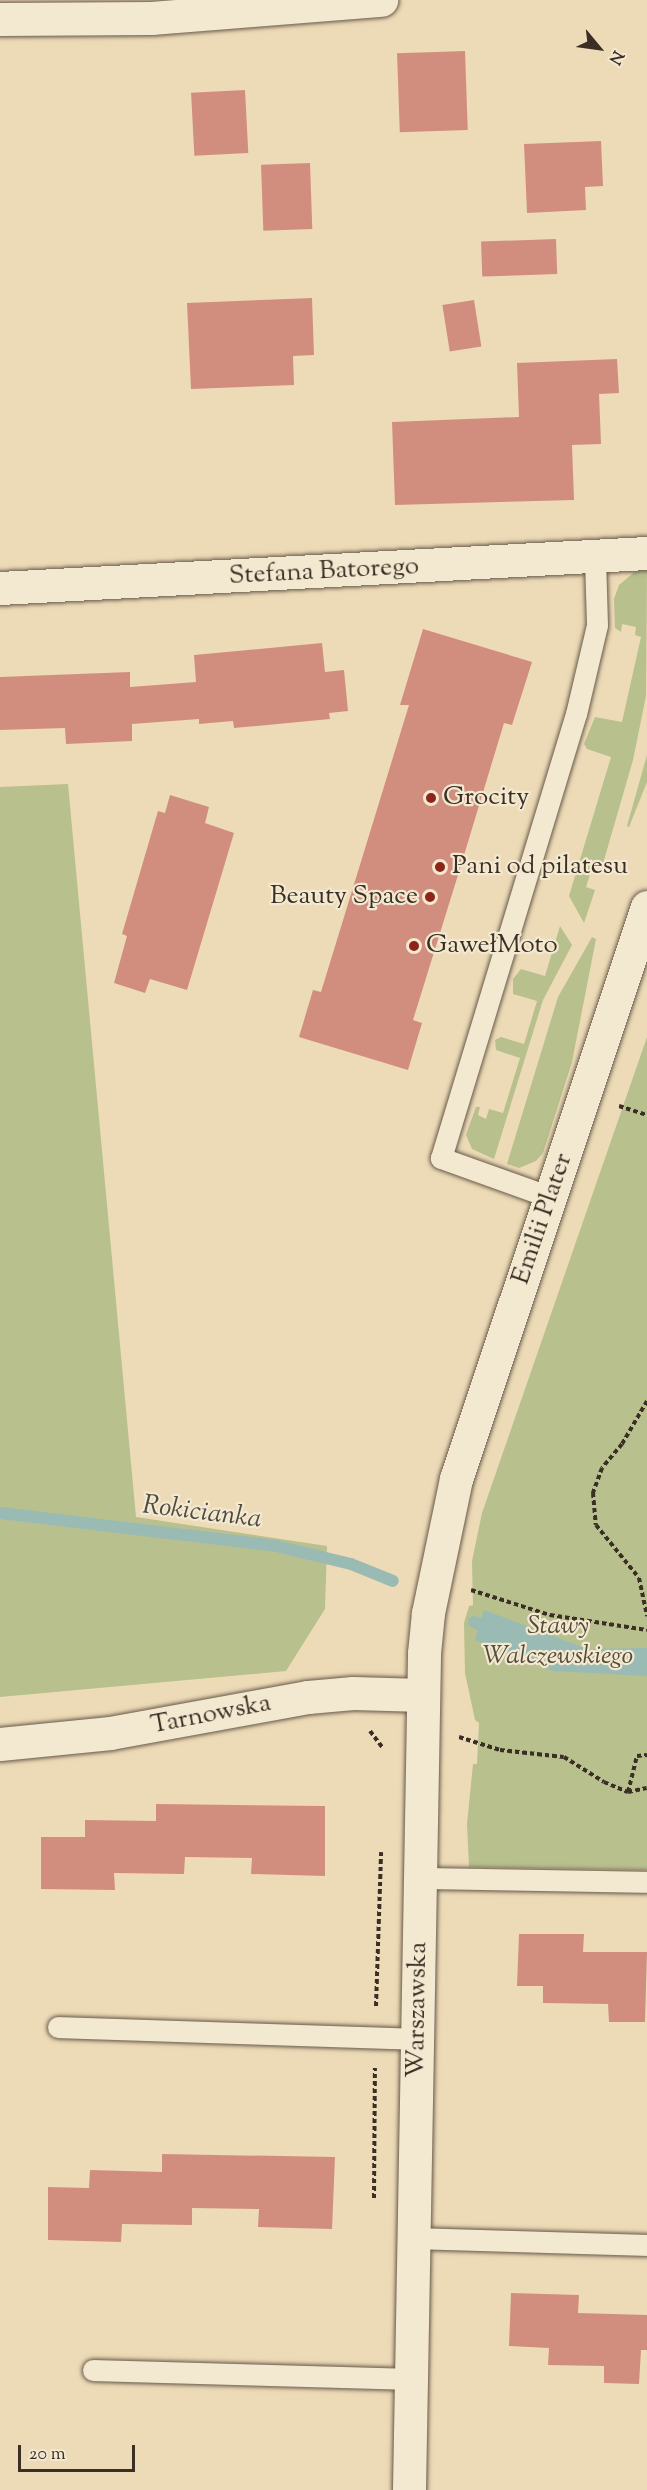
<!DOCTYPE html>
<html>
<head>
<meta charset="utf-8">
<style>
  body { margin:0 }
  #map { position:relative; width:647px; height:2490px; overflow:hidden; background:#eddbb7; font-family:"Sorts Mill Goudy",serif }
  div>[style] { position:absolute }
  .green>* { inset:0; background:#b8c08e }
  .water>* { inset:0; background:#9abab4 }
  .stream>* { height:12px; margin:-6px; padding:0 6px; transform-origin:6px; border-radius:6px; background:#9abab4 }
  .building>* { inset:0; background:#d18e7f; transform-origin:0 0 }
  .path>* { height:4px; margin-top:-2px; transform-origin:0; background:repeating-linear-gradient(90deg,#3b2f25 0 4.5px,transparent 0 7.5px) }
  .roads { filter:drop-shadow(0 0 2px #685a4a) drop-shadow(0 0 2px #685a4a) }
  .lane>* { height:21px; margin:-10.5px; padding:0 10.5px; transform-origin:10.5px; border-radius:10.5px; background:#f3e8d0 }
  .street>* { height:33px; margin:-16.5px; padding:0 16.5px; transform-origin:16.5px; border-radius:16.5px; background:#f3e8d0 }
  .secondary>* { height:33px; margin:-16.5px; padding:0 16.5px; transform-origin:16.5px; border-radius:16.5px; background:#f3e8d0 }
  .dots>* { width:16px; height:16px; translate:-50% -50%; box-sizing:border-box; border:3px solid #f3e8d0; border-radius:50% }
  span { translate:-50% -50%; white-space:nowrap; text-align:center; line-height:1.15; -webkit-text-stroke:4.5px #f3e8d0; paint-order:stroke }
  .street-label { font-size:26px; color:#3b2f25 }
  .poi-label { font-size:26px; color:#3b2f25 }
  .left { translate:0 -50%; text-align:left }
  .right { translate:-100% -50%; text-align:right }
  .park-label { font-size:26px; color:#544c3a; font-style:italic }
  .water-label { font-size:27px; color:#4e4b42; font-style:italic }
  .north { position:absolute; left:569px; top:18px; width:60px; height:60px; -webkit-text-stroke:4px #f3e8d0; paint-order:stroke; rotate:119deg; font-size:16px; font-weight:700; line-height:24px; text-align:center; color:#3b2f25 }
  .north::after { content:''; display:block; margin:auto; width:21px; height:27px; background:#3b2f25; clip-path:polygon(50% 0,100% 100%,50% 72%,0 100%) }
  .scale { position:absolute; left:18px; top:2445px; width:117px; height:27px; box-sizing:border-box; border:3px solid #3b2f25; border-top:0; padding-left:8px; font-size:18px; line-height:21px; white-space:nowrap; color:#3b2f25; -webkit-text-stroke:4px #f3e8d0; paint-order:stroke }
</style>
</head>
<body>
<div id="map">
  <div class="green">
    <i style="clip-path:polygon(637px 570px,647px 570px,646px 696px,633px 760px,602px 867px,593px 865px,586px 887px,595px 890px,584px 923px,569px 896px,611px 757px,587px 749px,584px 744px,595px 717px,622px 722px,641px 637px,635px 635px,636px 627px,622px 624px,621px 632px,615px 628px,614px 599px,619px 585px)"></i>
    <i style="clip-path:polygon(647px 755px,647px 782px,629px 827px,627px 826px)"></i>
    <i style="clip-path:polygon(68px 784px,136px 1517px,327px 1546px,325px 1609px,286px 1671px,0 1697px,0 787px)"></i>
    <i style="clip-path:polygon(560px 926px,572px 945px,543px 1000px,494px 1159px,472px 1149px,466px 1135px,476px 1107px,480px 1107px,478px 1115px,486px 1119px,489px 1109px,503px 1113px,520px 1058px,496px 1050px,495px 1040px,501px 1037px,524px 1044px,537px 1001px,513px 994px,513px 979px,521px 969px,545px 976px)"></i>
    <i style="clip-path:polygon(592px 937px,596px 939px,572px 1062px,543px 1153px,536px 1161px,519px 1168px,507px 1164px,558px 997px)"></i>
    <i style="clip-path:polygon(647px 1037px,647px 1870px,469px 1867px,467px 1824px,473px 1764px,477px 1764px,479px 1723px,475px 1720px,465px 1673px,464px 1623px,469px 1606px,473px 1605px,472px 1561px,482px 1513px)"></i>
  </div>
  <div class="water">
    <i style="clip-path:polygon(484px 1610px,587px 1649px,647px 1648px,647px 1676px,553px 1671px,475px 1640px)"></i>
  </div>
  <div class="stream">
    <i style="left:0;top:1513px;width:278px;rotate:6.8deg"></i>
    <i style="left:276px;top:1546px;width:77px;rotate:13.5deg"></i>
    <i style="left:351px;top:1564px;width:45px;rotate:22deg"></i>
    <i style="left:474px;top:1622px;width:23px;rotate:23deg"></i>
  </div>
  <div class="building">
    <i style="left:465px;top:51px;width:79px;height:68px;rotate:88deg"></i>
    <i style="left:245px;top:90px;width:63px;height:54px;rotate:87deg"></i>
    <i style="clip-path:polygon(601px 141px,603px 186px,585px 187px,586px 210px,527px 213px,524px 144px)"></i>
    <i style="left:310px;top:163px;width:66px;height:49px;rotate:88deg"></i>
    <i style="left:556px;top:239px;width:35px;height:75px;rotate:88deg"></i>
    <i style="clip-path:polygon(312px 298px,314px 355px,293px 356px,294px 385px,191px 389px,187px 303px)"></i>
    <i style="left:474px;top:300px;width:47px;height:32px;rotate:81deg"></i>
    <i style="clip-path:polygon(617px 359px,619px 393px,599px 394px,601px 444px,572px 445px,574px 500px,395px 505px,392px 422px,519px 417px,517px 363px)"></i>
    <i style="clip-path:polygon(423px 629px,532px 662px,512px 725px,504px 723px,458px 875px,413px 1020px,422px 1023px,408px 1070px,299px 1037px,313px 990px,321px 992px,409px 705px,400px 705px)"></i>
    <i style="clip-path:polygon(322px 643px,325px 672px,344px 670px,348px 711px,329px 713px,330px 719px,234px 728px,233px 721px,199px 724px,199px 719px,132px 724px,132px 741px,66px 744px,65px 728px,0 730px,0 677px,130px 672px,130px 687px,196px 682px,194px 655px)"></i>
    <i style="clip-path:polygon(170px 795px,209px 807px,205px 823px,234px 833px,187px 990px,150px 979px,145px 993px,114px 983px,127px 936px,122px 934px,158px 811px,165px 813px)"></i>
    <i style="clip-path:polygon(156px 1804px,325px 1806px,325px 1876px,251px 1874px,252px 1858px,185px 1857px,184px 1874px,114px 1873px,115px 1890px,41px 1889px,41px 1837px,85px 1837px,85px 1820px,156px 1821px)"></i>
    <i style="clip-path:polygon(519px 1934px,584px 1934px,583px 1952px,647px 1952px,645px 2022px,609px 2022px,608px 2004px,543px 2003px,543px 1986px,517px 1986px)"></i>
    <i style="clip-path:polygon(162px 2154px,335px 2157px,332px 2229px,258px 2227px,259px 2209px,192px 2208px,192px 2225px,122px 2224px,121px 2242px,48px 2240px,48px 2187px,89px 2188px,90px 2170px,162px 2172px)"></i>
    <i style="clip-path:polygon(511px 2293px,579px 2295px,578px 2313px,647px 2315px,647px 2350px,641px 2350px,639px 2384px,604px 2383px,604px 2366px,548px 2365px,549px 2348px,509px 2346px)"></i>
  </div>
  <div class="path">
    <i style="left:619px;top:1106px;width:29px;rotate:18deg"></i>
    <i style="left:647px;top:1401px;width:50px;rotate:120.2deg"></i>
    <i style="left:622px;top:1444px;width:31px;rotate:130deg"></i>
    <i style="left:602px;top:1468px;width:27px;rotate:110deg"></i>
    <i style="left:593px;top:1493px;width:32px;rotate:85deg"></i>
    <i style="left:596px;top:1525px;width:68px;rotate:50.9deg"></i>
    <i style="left:639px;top:1578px;width:39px;rotate:78deg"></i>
    <i style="left:471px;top:1590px;width:83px;rotate:17.6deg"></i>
    <i style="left:550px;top:1615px;width:98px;rotate:8.8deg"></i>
    <i style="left:370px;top:1731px;width:21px;rotate:53deg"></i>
    <i style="left:459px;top:1737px;width:43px;rotate:17.6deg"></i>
    <i style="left:500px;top:1750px;width:64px;rotate:6.2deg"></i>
    <i style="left:564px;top:1757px;width:47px;rotate:32deg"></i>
    <i style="left:604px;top:1782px;width:26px;rotate:23deg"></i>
    <i style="left:628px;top:1792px;width:19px;rotate:-12deg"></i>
    <i style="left:628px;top:1792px;width:37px;rotate:-76deg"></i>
    <i style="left:637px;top:1756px;width:10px;rotate:-6deg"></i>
    <i style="left:376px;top:2006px;width:154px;rotate:-88.1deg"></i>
    <i style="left:374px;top:2198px;width:130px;rotate:-89.6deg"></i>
  </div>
  <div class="roads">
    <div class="lane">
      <i style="left:550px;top:1197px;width:116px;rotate:-160.3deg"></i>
      <i style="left:441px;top:1158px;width:464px;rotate:-73.1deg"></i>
      <i style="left:576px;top:714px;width:91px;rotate:-76.7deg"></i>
      <i style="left:597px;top:625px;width:66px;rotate:-91.7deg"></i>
      <i style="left:421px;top:1878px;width:225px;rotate:1deg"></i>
      <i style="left:58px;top:2027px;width:360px;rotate:1.9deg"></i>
      <i style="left:414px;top:2238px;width:233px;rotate:1.7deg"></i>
      <i style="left:93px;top:2370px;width:319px;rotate:1.6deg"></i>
    </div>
    <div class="street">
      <i style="left:0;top:19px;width:151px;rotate:-0.4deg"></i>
      <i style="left:151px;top:18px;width:231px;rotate:-4.5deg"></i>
      <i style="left:0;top:588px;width:648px;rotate:-3.1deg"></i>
      <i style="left:0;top:1744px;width:111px;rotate:-5.7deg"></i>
      <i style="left:110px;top:1733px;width:201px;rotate:-10.3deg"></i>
      <i style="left:308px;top:1697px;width:45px;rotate:-5.1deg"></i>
      <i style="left:353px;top:1693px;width:70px;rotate:1.6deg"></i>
    </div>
    <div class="secondary">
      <i style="left:409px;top:2490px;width:837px;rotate:-88.97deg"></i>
      <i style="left:424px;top:1653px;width:40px;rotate:-84.3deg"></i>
      <i style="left:428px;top:1613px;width:137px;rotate:-78.2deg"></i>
      <i style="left:456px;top:1479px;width:603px;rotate:-71.54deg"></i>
    </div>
  </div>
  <div class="dots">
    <i style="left:431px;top:798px;background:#8f2418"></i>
    <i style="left:440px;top:867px;background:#8f2418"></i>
    <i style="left:430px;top:897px;background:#8f2418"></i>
    <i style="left:414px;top:946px;background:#8f2418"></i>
  </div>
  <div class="street-label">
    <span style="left:324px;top:572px;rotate:-3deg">Stefana Batorego</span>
    <span style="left:543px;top:1219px;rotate:-71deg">Emilii Plater</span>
    <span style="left:211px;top:1715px;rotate:-11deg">Tarnowska</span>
    <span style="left:418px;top:2010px;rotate:-89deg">Warszawska</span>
  </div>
  <div class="poi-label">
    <span class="left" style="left:443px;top:798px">Grocity</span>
    <span class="left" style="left:452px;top:867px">Pani od pilatesu</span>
    <span class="right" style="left:418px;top:897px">Beauty Space</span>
    <span class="left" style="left:426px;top:946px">GawełMoto</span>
  </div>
  <div class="park-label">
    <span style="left:558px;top:1642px">Stawy<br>Walczewskiego</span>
  </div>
  <div class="water-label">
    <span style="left:202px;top:1513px;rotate:7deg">Rokicianka</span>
  </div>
  <div class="north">N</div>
  <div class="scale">20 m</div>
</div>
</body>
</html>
